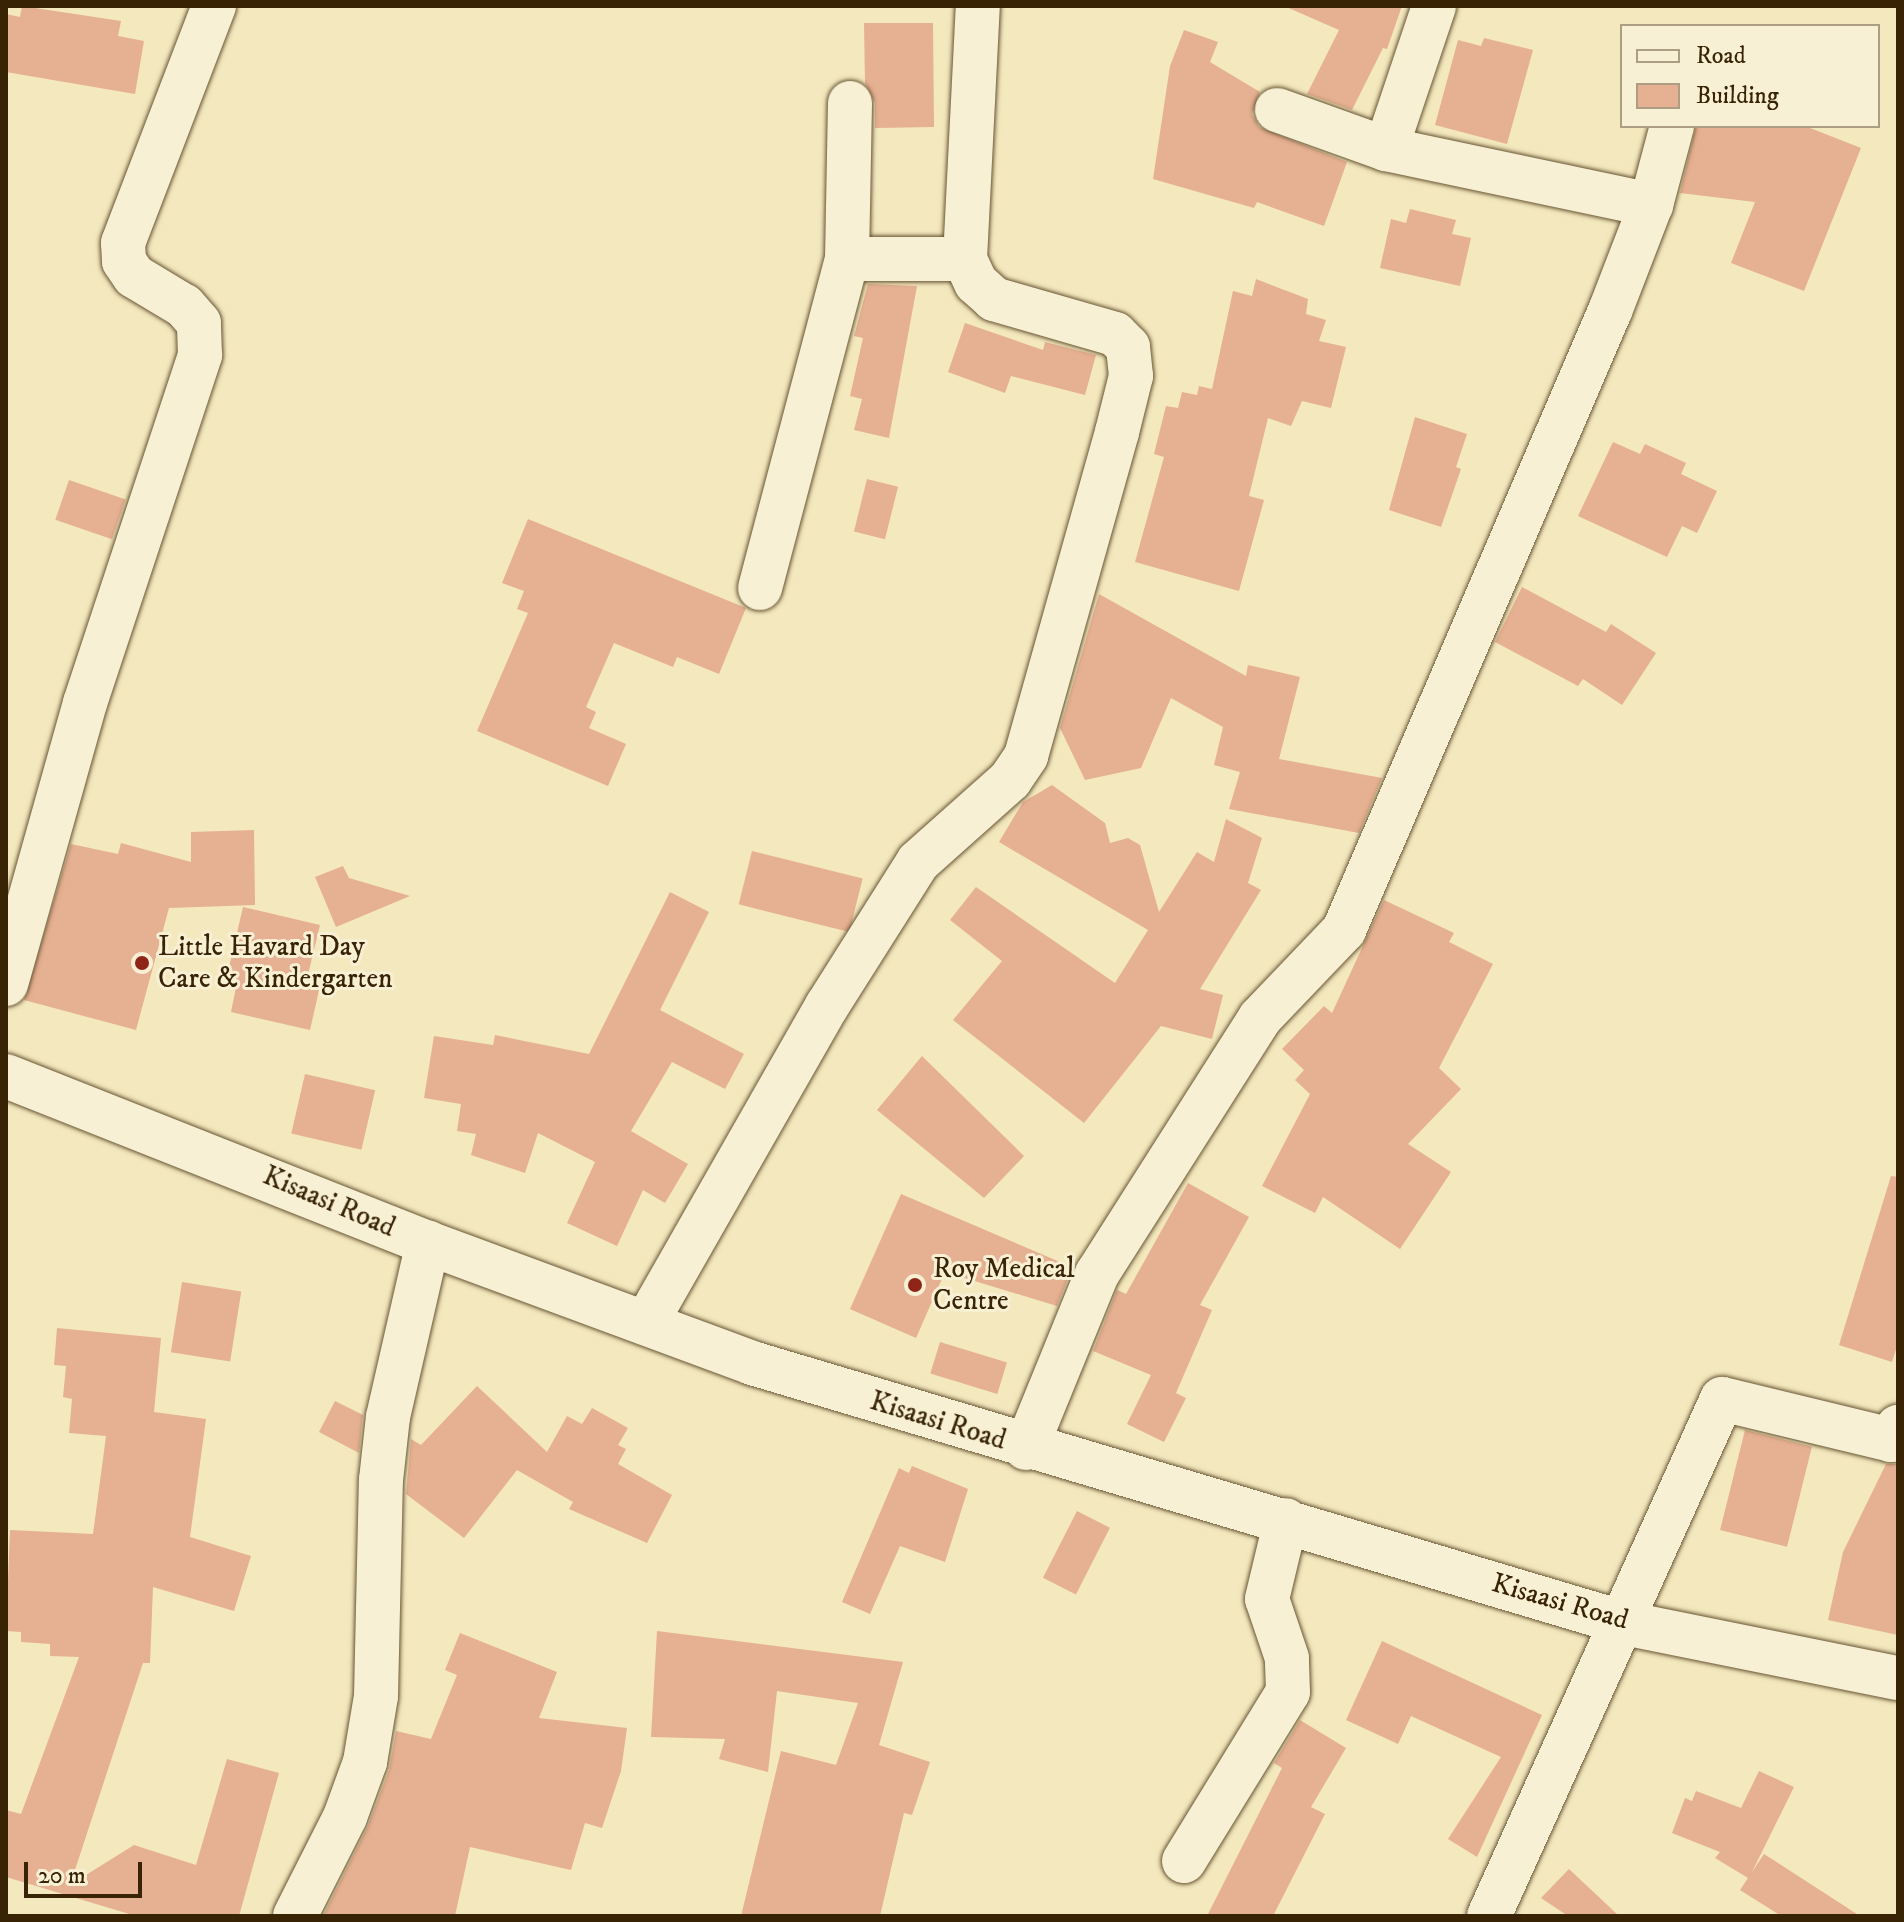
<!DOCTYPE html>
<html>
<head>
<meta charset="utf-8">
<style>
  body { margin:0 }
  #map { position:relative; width:1904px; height:1922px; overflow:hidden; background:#f4e8be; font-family:"IM FELL DW Pica",serif }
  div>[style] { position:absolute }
  .building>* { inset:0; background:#e6b092; transform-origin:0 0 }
  .roads { filter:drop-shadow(0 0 2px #675533) drop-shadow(0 0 2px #675533) }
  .minor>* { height:44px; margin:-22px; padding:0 22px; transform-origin:22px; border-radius:22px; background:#f8f0d5 }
  .secondary>* { height:44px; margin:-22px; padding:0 22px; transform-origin:22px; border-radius:22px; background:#f8f0d5 }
  .dots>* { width:22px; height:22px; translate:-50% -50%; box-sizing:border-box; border:4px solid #f8f0d5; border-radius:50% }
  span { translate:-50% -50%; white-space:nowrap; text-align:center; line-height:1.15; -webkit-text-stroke:6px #f8f0d5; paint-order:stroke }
  .poi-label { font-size:28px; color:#382405 }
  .left { translate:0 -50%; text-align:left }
  .street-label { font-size:28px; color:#382405 }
  .frame { position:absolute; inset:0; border:8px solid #382405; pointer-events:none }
  .legend { position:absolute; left:1620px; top:24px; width:260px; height:104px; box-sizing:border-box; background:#f8f0d5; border:2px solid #ab9e82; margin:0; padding:10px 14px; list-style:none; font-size:24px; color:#382405 }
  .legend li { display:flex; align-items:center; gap:16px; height:40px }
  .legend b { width:40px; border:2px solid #ab9e82 }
  .scale { position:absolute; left:24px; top:1862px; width:118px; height:36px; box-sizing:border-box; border:4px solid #382405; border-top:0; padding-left:10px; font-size:24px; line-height:28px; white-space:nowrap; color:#382405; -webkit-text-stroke:6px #f8f0d5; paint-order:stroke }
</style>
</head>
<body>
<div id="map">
  <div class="building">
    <i style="clip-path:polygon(22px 6px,121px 21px,118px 36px,144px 41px,135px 94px,6px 72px,6px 14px,20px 17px)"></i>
    <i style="clip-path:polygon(1284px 6px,1402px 6px,1387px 49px,1383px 48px,1352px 110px,1307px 94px,1339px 30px)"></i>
    <i style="clip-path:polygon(864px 23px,933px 23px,934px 127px,875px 128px,875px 103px,865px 83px)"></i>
    <i style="clip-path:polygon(1184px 30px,1218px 42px,1210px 62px,1260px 92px,1252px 114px,1259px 127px,1347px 162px,1324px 226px,1257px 202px,1254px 208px,1153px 179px,1170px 66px)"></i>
    <i style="clip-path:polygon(1484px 38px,1533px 50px,1507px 144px,1435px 125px,1458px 40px,1481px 46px)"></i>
    <i style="clip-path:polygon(1696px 126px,1805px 126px,1861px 148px,1804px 291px,1731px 263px,1755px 202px,1680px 193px)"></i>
    <i style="clip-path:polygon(1410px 209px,1456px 220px,1452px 234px,1471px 238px,1460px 286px,1380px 268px,1391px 219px,1406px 223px)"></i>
    <i style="clip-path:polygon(1256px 279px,1308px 299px,1306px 314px,1326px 320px,1319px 341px,1346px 347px,1331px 408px,1302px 401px,1291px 426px,1268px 418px,1249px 496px,1264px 500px,1239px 591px,1135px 562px,1164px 457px,1154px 454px,1166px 406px,1178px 408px,1182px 392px,1197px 395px,1199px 386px,1212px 389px,1233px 291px,1252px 296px)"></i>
    <i style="clip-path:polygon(868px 284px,917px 286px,889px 438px,854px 430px,862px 399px,850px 396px,863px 338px,854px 336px)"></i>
    <i style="clip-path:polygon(965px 323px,1043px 350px,1045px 342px,1096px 355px,1085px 395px,1011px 376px,1005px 393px,948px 372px)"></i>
    <i style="clip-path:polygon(1415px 417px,1467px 434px,1456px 467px,1461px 469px,1441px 527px,1389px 510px)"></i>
    <i style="clip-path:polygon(1613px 442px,1640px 454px,1645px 444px,1686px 463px,1681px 474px,1717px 491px,1697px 533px,1682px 526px,1667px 557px,1578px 516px)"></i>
    <i style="left:867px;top:479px;width:32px;height:54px;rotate:14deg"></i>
    <i style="left:69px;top:480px;width:60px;height:42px;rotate:19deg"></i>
    <i style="clip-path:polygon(528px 519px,746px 608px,719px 674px,677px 657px,673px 667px,614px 643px,586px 707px,596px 712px,589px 728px,626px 744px,608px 786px,477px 731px,528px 613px,517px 609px,524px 591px,502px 583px)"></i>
    <i style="clip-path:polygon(1522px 587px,1606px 632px,1611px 624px,1656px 653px,1622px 705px,1583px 679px,1578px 686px,1495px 642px)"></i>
    <i style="clip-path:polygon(1099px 594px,1246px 676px,1248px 665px,1300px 677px,1279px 759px,1382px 778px,1359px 833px,1229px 809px,1240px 772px,1214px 765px,1223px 727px,1171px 698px,1141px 768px,1085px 780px,1060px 728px)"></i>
    <i style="clip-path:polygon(1052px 785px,1105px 823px,1110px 843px,1128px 838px,1140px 845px,1159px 912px,1197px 852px,1214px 862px,1226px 819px,1262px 838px,1248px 883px,1261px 890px,1200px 989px,1223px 995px,1212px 1039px,1161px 1026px,1084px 1123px,953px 1020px,1002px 961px,950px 920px,976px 887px,1115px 983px,1148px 930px,999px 842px,1023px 802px)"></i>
    <i style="clip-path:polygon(254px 830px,255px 905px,169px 908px,136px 1030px,24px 1000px,71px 844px,118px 854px,121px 843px,191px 862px,191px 832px)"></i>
    <i style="left:752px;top:851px;width:114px;height:55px;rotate:14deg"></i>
    <i style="clip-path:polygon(343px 866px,349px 878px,410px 896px,336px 927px,315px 877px)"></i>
    <i style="clip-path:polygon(670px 892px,709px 912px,660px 1010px,744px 1054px,725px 1089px,672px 1062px,631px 1131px,688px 1164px,665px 1203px,643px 1190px,617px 1246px,567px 1223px,595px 1162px,538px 1133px,525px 1173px,471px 1155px,476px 1134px,457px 1131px,461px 1104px,424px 1098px,434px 1036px,493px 1045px,495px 1035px,589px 1054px)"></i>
    <i style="clip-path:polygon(1384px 900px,1454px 933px,1449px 942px,1493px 964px,1439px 1068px,1461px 1089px,1408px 1144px,1451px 1172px,1400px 1249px,1323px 1197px,1315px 1213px,1262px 1186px,1310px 1094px,1295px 1080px,1304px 1070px,1282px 1049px,1324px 1006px,1332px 1013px)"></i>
    <i style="clip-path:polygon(243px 907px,320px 925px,306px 983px,320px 986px,310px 1030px,231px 1012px,237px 982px,226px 980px)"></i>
    <i style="clip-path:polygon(922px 1056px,1024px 1156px,984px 1198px,877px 1110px)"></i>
    <i style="left:305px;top:1074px;width:72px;height:61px;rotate:13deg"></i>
    <i style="clip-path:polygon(1891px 1176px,1898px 1177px,1898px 1343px,1892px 1362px,1839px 1345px)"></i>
    <i style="clip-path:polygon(1188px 1183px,1249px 1217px,1200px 1305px,1212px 1310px,1176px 1393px,1186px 1398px,1164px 1442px,1127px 1424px,1151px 1375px,1093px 1351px,1117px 1290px,1126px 1294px)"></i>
    <i style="clip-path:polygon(901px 1194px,1067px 1265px,1071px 1271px,1057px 1306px,945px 1272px,916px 1338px,850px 1309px)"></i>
    <i style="left:182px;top:1282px;width:60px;height:71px;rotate:9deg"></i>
    <i style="clip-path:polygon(57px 1328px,161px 1338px,154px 1412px,206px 1419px,190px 1537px,251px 1556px,234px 1611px,153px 1587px,150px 1663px,143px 1663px,70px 1885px,134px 1845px,196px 1865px,227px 1759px,279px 1773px,239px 1916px,136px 1916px,6px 1877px,6px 1810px,21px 1814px,79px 1657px,50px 1656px,50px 1644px,21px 1642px,21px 1632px,6px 1631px,10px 1530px,93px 1534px,106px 1436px,69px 1433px,72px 1399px,63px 1397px,66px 1366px,54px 1365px)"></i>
    <i style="left:940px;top:1342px;width:70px;height:33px;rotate:17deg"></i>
    <i style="clip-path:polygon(477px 1386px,547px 1452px,567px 1416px,582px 1424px,592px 1408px,628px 1428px,618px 1445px,626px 1449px,618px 1464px,672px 1495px,647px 1543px,569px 1509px,573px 1502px,517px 1470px,464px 1538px,406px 1494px,411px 1439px,421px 1445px)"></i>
    <i style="clip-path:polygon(335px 1401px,363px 1415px,359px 1453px,319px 1432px)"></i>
    <i style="left:1745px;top:1430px;width:69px;height:103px;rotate:14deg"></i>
    <i style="clip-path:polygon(1886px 1464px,1898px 1464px,1898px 1635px,1828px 1620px,1843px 1552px)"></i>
    <i style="clip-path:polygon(912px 1466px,968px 1489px,945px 1562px,900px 1546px,870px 1614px,842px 1602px,899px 1468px,909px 1473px)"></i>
    <i style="left:1077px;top:1511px;width:37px;height:75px;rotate:27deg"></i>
    <i style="clip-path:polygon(657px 1631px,903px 1662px,879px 1745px,930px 1762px,912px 1815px,904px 1813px,880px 1916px,741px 1916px,781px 1751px,836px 1765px,858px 1703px,777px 1691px,768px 1772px,719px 1759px,725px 1739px,651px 1737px)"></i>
    <i style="clip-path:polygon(460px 1633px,557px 1672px,539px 1718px,627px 1728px,621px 1771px,602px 1828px,585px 1823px,571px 1870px,470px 1847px,455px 1916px,323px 1916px,368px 1826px,389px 1770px,396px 1731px,431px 1739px,457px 1675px,445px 1670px)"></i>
    <i style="clip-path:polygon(1382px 1641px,1542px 1715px,1477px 1857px,1448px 1839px,1501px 1757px,1411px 1716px,1398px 1744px,1346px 1720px)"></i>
    <i style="clip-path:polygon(1300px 1720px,1346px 1748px,1311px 1807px,1325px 1814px,1273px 1916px,1207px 1916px,1282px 1768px,1274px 1763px)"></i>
    <i style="clip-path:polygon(1759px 1771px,1794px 1787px,1752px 1872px,1764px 1854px,1860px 1916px,1781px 1916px,1740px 1890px,1748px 1878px,1715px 1858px,1720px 1852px,1672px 1833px,1685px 1798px,1692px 1801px,1696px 1791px,1741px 1808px)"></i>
    <i style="clip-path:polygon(1569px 1869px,1619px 1916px,1568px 1916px,1541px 1898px)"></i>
  </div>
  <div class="roads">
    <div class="minor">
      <i style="left:1277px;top:110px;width:116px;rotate:19.7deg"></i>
      <i style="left:1386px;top:149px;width:271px;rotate:11.9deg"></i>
      <i style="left:1386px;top:149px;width:151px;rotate:-71.4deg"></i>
      <i style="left:847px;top:259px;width:118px"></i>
      <i style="left:760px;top:588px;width:340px;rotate:-75.2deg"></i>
      <i style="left:847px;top:259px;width:156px;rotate:-88.9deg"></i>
      <i style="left:6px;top:984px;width:292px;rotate:-74.3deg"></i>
      <i style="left:85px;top:703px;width:367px;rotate:-71.7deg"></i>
      <i style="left:200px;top:355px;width:32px;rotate:-92deg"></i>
      <i style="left:199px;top:323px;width:23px;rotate:-131deg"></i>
      <i style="left:184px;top:306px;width:58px;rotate:-149deg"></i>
      <i style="left:134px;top:276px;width:18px;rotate:-124deg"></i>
      <i style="left:124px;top:261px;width:18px;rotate:-93deg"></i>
      <i style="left:123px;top:243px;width:254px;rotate:-69deg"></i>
      <i style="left:646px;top:1323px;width:365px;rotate:-60.3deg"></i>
      <i style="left:827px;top:1006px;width:170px;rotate:-57.7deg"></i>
      <i style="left:918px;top:862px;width:123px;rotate:-41.7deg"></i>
      <i style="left:1010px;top:780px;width:29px;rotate:-56deg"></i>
      <i style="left:1026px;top:756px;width:337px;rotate:-74.3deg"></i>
      <i style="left:1117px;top:432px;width:58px;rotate:-76deg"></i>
      <i style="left:1131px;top:376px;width:29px;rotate:-96deg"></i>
      <i style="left:1128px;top:347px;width:18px;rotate:-135deg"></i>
      <i style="left:1115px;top:334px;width:126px;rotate:-163.9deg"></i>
      <i style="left:994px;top:299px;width:24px;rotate:-138deg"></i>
      <i style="left:976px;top:283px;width:26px;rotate:-115deg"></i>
      <i style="left:965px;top:259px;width:253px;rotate:-87.1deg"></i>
      <i style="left:1026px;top:1448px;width:188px;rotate:-67.8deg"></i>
      <i style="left:1097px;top:1274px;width:303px;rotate:-57.5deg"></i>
      <i style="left:1260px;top:1018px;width:122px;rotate:-46.3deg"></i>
      <i style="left:1344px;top:930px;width:674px;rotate:-66.75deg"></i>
      <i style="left:1610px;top:311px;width:114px;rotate:-68.9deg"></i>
      <i style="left:1651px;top:205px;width:82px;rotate:-75.1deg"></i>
      <i style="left:1184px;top:1861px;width:198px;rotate:-58.4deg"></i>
      <i style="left:1288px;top:1692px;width:34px;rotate:-92deg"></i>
      <i style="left:1287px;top:1658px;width:62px;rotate:-108.7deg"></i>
      <i style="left:1267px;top:1599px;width:81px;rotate:-76.5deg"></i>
      <i style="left:295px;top:1916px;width:111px;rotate:-63.2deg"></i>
      <i style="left:345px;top:1817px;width:59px;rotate:-70deg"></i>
      <i style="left:365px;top:1762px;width:67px;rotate:-80.5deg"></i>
      <i style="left:376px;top:1696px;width:216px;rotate:-88.7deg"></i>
      <i style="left:381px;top:1480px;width:63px;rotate:-83.7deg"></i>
      <i style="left:388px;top:1417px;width:179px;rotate:-77.1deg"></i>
      <i style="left:1489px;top:1916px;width:567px;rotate:-65.74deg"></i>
      <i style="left:1722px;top:1399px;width:174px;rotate:13.6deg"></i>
      <i style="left:1891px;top:1440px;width:15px;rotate:-62deg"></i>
    </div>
    <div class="secondary">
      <i style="left:6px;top:1076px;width:454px;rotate:21.6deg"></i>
      <i style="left:428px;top:1243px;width:346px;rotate:20.3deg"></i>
      <i style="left:752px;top:1363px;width:910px;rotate:16.6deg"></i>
      <i style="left:1624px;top:1623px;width:279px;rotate:11.4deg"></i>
    </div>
  </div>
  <div class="dots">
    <i style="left:142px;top:963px;background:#8f2418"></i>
    <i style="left:915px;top:1285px;background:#8f2418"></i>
  </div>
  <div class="poi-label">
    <span class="left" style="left:158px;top:963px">Little Havard Day<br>Care &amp; Kindergarten</span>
    <span class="left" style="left:933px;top:1285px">Roy Medical<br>Centre</span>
  </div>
  <div class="street-label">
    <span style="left:329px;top:1202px;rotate:23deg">Kisaasi Road</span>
    <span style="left:938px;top:1421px;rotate:17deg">Kisaasi Road</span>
    <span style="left:1560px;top:1602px;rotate:16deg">Kisaasi Road</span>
  </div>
  <div class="frame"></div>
  <ul class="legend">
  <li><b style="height:10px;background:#f8f0d5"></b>Road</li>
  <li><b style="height:22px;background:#e6b092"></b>Building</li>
  </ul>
  <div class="scale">20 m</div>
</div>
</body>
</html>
